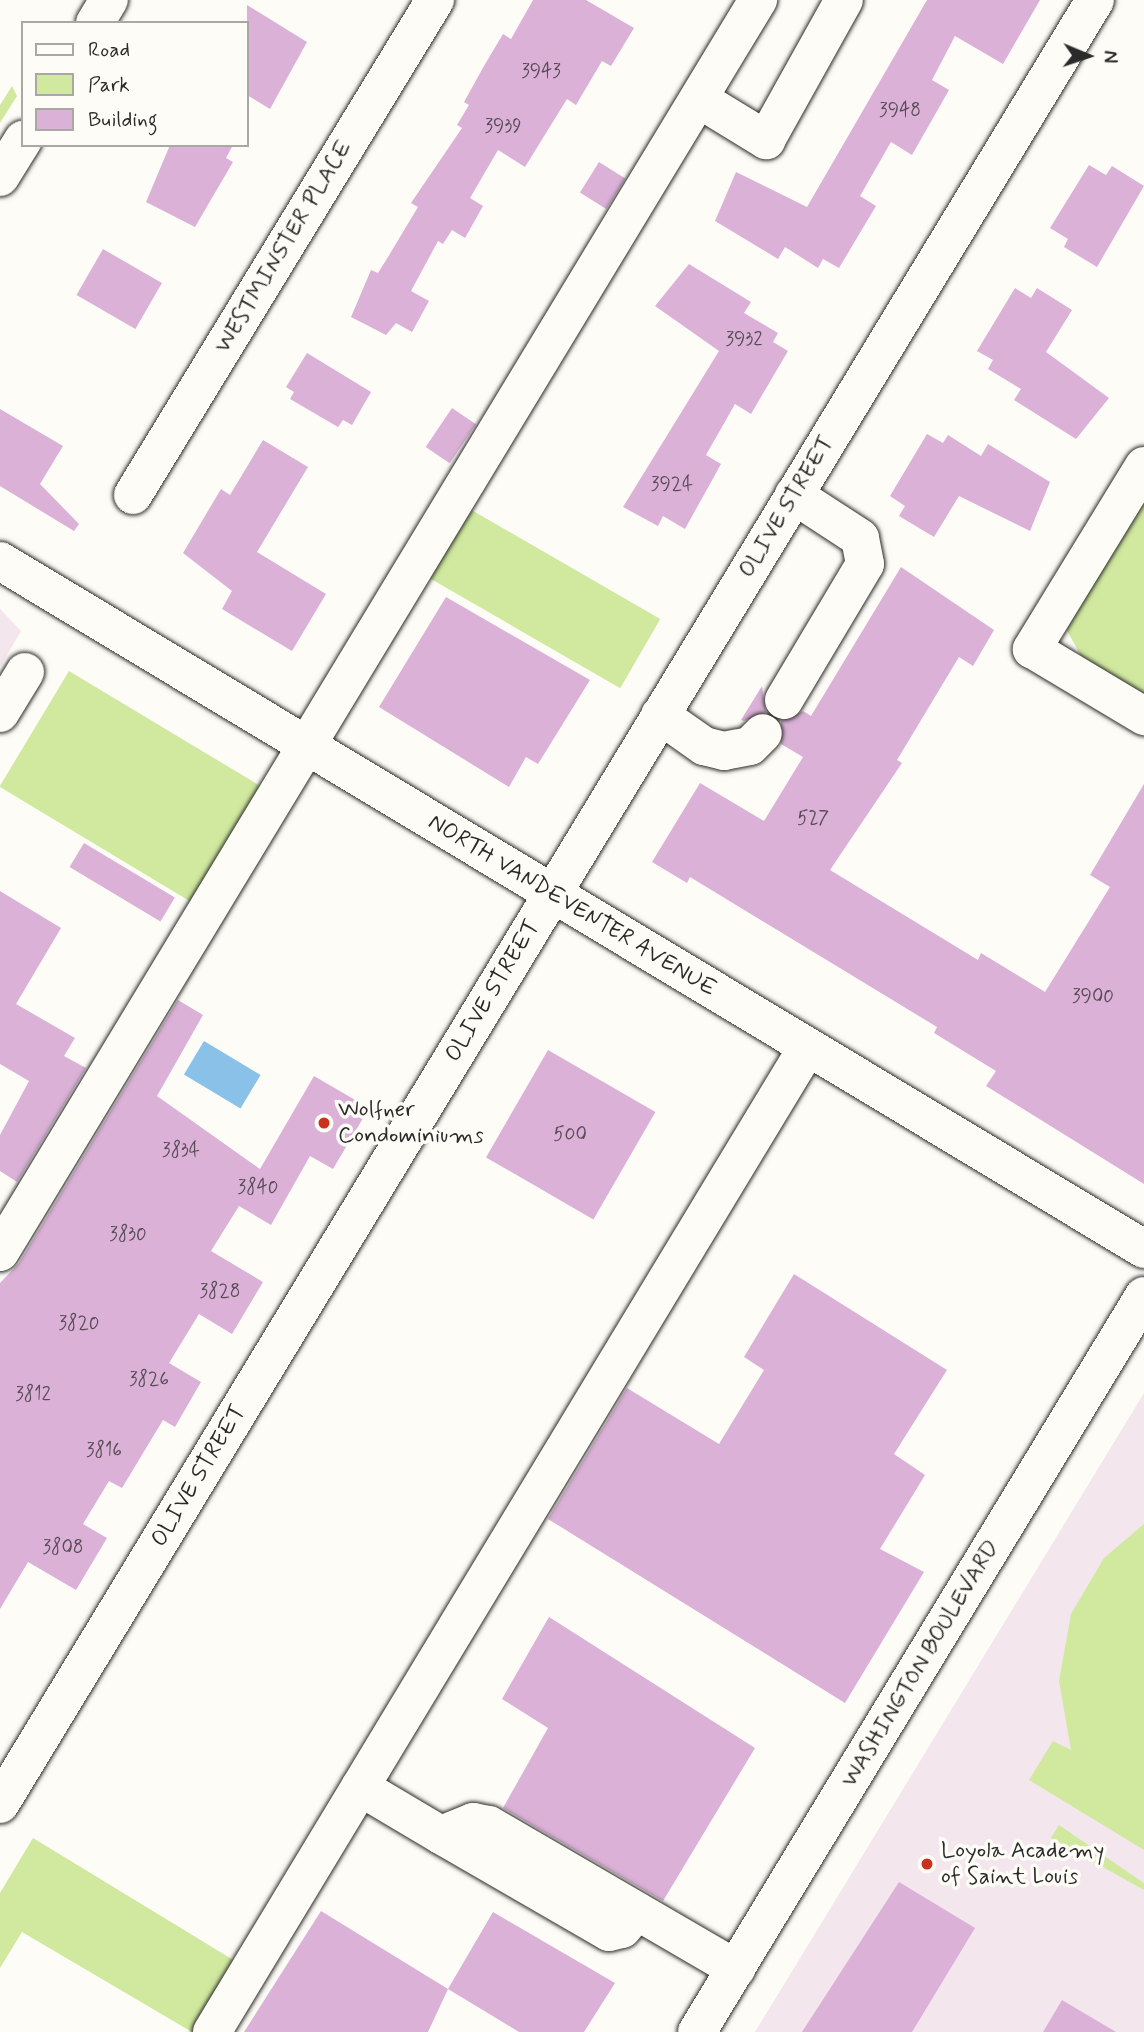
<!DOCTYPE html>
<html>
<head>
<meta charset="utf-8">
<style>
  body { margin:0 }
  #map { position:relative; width:1144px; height:2032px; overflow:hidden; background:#fdfcf7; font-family:Mynerve,sans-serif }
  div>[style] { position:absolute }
  .built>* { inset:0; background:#f3e6ed }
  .green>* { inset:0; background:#d0e99f; transform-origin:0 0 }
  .water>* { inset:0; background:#89c1e8; transform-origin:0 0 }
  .building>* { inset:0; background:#dbb1d7; transform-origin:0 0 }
  .roads { filter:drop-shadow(0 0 2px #2b2b2b) drop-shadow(0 0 2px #2b2b2b) }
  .minor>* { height:38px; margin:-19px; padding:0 19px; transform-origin:19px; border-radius:19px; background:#fdfcf7 }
  .major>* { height:38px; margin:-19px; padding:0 19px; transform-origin:19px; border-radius:19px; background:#fdfcf7 }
  .dots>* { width:19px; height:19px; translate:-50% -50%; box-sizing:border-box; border:4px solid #fdfcf7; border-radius:50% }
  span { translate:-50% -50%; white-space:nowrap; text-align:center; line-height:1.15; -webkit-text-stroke:7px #fdfcf7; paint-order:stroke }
  .number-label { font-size:19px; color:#574c56 }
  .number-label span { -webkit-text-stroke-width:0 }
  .street-label { font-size:23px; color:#2b2b2b }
  .poi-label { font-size:23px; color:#2b2b2b }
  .left { translate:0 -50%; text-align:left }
  .legend { position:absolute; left:21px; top:21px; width:228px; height:126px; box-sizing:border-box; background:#fdfcf7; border:2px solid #a9a8a5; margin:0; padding:9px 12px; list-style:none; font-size:21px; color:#2b2b2b }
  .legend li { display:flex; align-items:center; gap:14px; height:35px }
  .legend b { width:35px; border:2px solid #a9a8a5 }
  .north { position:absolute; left:1053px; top:21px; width:70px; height:70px; -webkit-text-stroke:5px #fdfcf7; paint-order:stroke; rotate:92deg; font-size:19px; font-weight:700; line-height:28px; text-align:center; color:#2b2b2b }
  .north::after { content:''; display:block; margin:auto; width:24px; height:32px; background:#2b2b2b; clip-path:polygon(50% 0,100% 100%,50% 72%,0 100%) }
</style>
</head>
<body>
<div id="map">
  <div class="built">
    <i style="clip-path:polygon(0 609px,21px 631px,0 667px)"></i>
    <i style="clip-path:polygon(1144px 1393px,1144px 2032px,755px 2032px,897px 1799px)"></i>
  </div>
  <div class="green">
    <i style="clip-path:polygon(12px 86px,17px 96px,0 123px,0 105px)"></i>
    <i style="clip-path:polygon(1144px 498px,1144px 694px,1081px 656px,1065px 627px)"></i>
    <i style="left:468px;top:508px;width:222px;height:80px;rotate:30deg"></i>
    <i style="left:69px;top:671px;width:228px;height:135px;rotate:31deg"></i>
    <i style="clip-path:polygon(1144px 1524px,1144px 1850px,1029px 1780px,1053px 1741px,1071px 1750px,1059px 1681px,1071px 1614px,1104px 1558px)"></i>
    <i style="clip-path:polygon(1059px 1825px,1144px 1883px,1144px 1890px,1051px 1838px)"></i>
    <i style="clip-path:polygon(33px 1838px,235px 1961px,192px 2032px,22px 1932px,0 1968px,0 1893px)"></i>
  </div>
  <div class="water">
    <i style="left:204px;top:1041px;width:66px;height:39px;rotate:31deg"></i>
  </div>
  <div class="building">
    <i style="clip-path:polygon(533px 0,586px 0,634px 28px,611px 66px,602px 61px,576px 105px,567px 99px,525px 167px,498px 150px,470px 198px,483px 206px,465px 238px,452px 230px,443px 244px,438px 241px,411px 291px,429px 301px,412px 332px,396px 323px,386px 335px,351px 317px,371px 270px,378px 273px,388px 257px,418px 207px,411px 203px,462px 128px,457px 125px,469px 105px,464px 102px,484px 66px,503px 34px,511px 39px)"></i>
    <i style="clip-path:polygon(927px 0,1040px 0,1003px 64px,955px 36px,932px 80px,949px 90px,912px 155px,891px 142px,860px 196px,876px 206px,839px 268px,823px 259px,818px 268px,785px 247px,778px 259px,715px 221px,736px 172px,807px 207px)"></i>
    <i style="clip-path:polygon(247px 5px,307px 42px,270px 109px,247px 95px)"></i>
    <i style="clip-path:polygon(170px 145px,233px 145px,226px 158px,233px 162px,195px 227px,146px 202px)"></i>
    <i style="left:599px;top:162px;width:31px;height:36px;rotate:32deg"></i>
    <i style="clip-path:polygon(1089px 165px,1106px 175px,1112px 166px,1144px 186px,1097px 267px,1064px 247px,1068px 239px,1050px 228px)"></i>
    <i style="left:103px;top:249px;width:68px;height:53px;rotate:30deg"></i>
    <i style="clip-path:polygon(689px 264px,751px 302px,744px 313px,778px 333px,773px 342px,788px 351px,751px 414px,735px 404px,706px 455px,721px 464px,685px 529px,663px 516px,658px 526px,623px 507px,719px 351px,655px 306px)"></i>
    <i style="clip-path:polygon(1015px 288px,1031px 298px,1037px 288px,1072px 310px,1046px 352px,1109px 398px,1076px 439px,1014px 400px,1021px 389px,988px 369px,993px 360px,977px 351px)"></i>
    <i style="clip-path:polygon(307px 353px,371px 392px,352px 425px,343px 420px,338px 427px,290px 399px,294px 392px,286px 387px)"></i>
    <i style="left:452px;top:408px;width:29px;height:47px;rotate:34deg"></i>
    <i style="clip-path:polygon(0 409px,63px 446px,40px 484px,79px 524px,74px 531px,0 486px)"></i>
    <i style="clip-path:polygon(927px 434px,943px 443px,948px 435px,981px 456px,988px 444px,1050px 482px,1030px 531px,959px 496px,934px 537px,899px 516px,905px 506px,890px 496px)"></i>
    <i style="clip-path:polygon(263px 440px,308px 467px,257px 552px,326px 594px,292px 651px,222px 609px,232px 591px,183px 553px,221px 489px,230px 495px)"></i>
    <i style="clip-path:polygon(901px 567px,994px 630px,973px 666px,959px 657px,897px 760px,902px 763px,830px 870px,978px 960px,981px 953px,1045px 992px,1110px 887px,1090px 875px,1144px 784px,1144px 1184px,986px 1086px,996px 1071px,934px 1033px,937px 1027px,690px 877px,687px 883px,652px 862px,700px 783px,764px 821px,803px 757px,781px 744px,781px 721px,803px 711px,811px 716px)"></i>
    <i style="clip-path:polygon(446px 597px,590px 680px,538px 764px,526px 757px,509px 787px,379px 707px)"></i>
    <i style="clip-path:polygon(762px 686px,766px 712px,744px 721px,741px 720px)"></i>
    <i style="left:84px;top:843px;width:106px;height:28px;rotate:31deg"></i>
    <i style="clip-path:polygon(0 891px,61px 928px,16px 1004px,75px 1038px,64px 1056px,86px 1068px,17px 1182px,0 1171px,0 1135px,29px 1081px,0 1064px)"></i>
    <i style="clip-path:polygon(178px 1000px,203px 1015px,157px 1096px,260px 1169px,314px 1076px,369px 1108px,333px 1169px,310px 1156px,271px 1225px,239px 1206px,211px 1251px,263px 1282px,232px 1334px,199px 1314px,169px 1363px,201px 1382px,175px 1427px,163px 1420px,122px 1488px,109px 1481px,83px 1524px,107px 1538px,76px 1590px,28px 1562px,0 1609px,0 1283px,19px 1263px)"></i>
    <i style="left:548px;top:1050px;width:124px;height:124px;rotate:30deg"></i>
    <i style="clip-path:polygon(794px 1274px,947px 1370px,894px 1454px,925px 1475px,880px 1549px,924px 1572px,845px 1703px,548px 1519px,627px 1388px,719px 1444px,764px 1370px,744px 1357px)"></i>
    <i style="clip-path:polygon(549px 1617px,755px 1748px,663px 1901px,503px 1808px,548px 1728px,502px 1699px)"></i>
    <i style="clip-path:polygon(899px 1882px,975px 1928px,912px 2032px,802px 2032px)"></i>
    <i style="clip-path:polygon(321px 1911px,448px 1989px,428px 2032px,244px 2032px)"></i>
    <i style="clip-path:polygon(493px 1912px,615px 1983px,584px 2032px,519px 2032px,448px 1989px)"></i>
    <i style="clip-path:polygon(1062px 2000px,1116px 2032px,1043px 2032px)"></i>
  </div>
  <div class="roads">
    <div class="minor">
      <i style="left:95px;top:23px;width:27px;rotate:-59deg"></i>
      <i style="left:699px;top:99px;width:79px;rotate:31.5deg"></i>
      <i style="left:766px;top:140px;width:160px;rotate:-60.9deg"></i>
      <i style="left:0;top:177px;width:44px;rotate:-58.1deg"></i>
      <i style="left:1144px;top:466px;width:215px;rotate:121.5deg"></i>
      <i style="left:1032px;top:649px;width:131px;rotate:30.9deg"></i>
      <i style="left:133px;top:495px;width:580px;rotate:-58.61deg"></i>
      <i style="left:784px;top:700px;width:158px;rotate:-59.2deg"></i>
      <i style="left:865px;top:564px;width:26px;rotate:-101deg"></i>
      <i style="left:860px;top:538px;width:79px;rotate:-146.9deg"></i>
      <i style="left:0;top:713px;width:48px;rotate:-58.6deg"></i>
      <i style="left:660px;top:715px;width:54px;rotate:35.2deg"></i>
      <i style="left:704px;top:746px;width:21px;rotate:14deg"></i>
      <i style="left:724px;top:751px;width:26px;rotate:-11deg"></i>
      <i style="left:750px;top:746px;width:18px;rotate:-45deg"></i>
      <i style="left:0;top:1252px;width:1464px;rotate:-58.81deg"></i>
      <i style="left:360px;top:1787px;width:94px;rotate:30.7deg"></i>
      <i style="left:441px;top:1835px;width:35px;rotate:-22deg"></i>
      <i style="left:473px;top:1822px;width:16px;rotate:11deg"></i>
      <i style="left:489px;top:1825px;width:286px;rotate:30.2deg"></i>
      <i style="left:0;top:1804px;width:2110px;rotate:-58.74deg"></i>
      <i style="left:441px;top:1835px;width:194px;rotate:30deg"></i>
      <i style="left:609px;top:1932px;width:13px;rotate:-13deg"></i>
      <i style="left:622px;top:1929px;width:23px;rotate:-49deg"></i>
      <i style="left:212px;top:2032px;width:1150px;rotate:-58.84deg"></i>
    </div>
    <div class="major">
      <i style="left:0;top:561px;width:1335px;rotate:31.02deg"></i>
      <i style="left:697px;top:2032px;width:861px;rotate:-58.73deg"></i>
    </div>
  </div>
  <div class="dots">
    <i style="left:324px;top:1123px;background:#c8321e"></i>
    <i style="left:927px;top:1864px;background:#c8321e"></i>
  </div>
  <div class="number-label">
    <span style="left:541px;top:72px">3943</span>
    <span style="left:900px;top:111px">3948</span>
    <span style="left:503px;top:127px">3939</span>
    <span style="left:744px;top:340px">3932</span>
    <span style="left:672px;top:485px">3924</span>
    <span style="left:813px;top:819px">527</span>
    <span style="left:1093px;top:997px">3900</span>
    <span style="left:570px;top:1135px">500</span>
    <span style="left:181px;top:1151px">3834</span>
    <span style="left:258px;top:1188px">3840</span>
    <span style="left:128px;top:1235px">3830</span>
    <span style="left:220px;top:1292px">3828</span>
    <span style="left:79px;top:1324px">3820</span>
    <span style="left:149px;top:1380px">3826</span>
    <span style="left:33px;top:1395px">3812</span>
    <span style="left:104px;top:1451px">3816</span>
    <span style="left:63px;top:1548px">3808</span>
  </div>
  <div class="street-label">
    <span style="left:284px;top:247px;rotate:-59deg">WESTMINSTER PLACE</span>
    <span style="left:787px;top:507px;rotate:-59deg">OLIVE STREET</span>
    <span style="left:572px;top:906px;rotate:31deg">NORTH VANDEVENTER AVENUE</span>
    <span style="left:493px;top:991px;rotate:-59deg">OLIVE STREET</span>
    <span style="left:199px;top:1476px;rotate:-59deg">OLIVE STREET</span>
    <span style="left:921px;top:1664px;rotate:-59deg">WASHINGTON BOULEVARD</span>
  </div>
  <div class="poi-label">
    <span class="left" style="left:338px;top:1123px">Wolfner<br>Condominiums</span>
    <span class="left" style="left:941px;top:1864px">Loyola Academy<br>of Saint Louis</span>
  </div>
  <ul class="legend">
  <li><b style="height:9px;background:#fdfcf7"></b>Road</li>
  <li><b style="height:19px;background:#d0e99f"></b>Park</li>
  <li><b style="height:19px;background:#dbb1d7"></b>Building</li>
  </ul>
  <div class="north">N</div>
</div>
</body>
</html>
